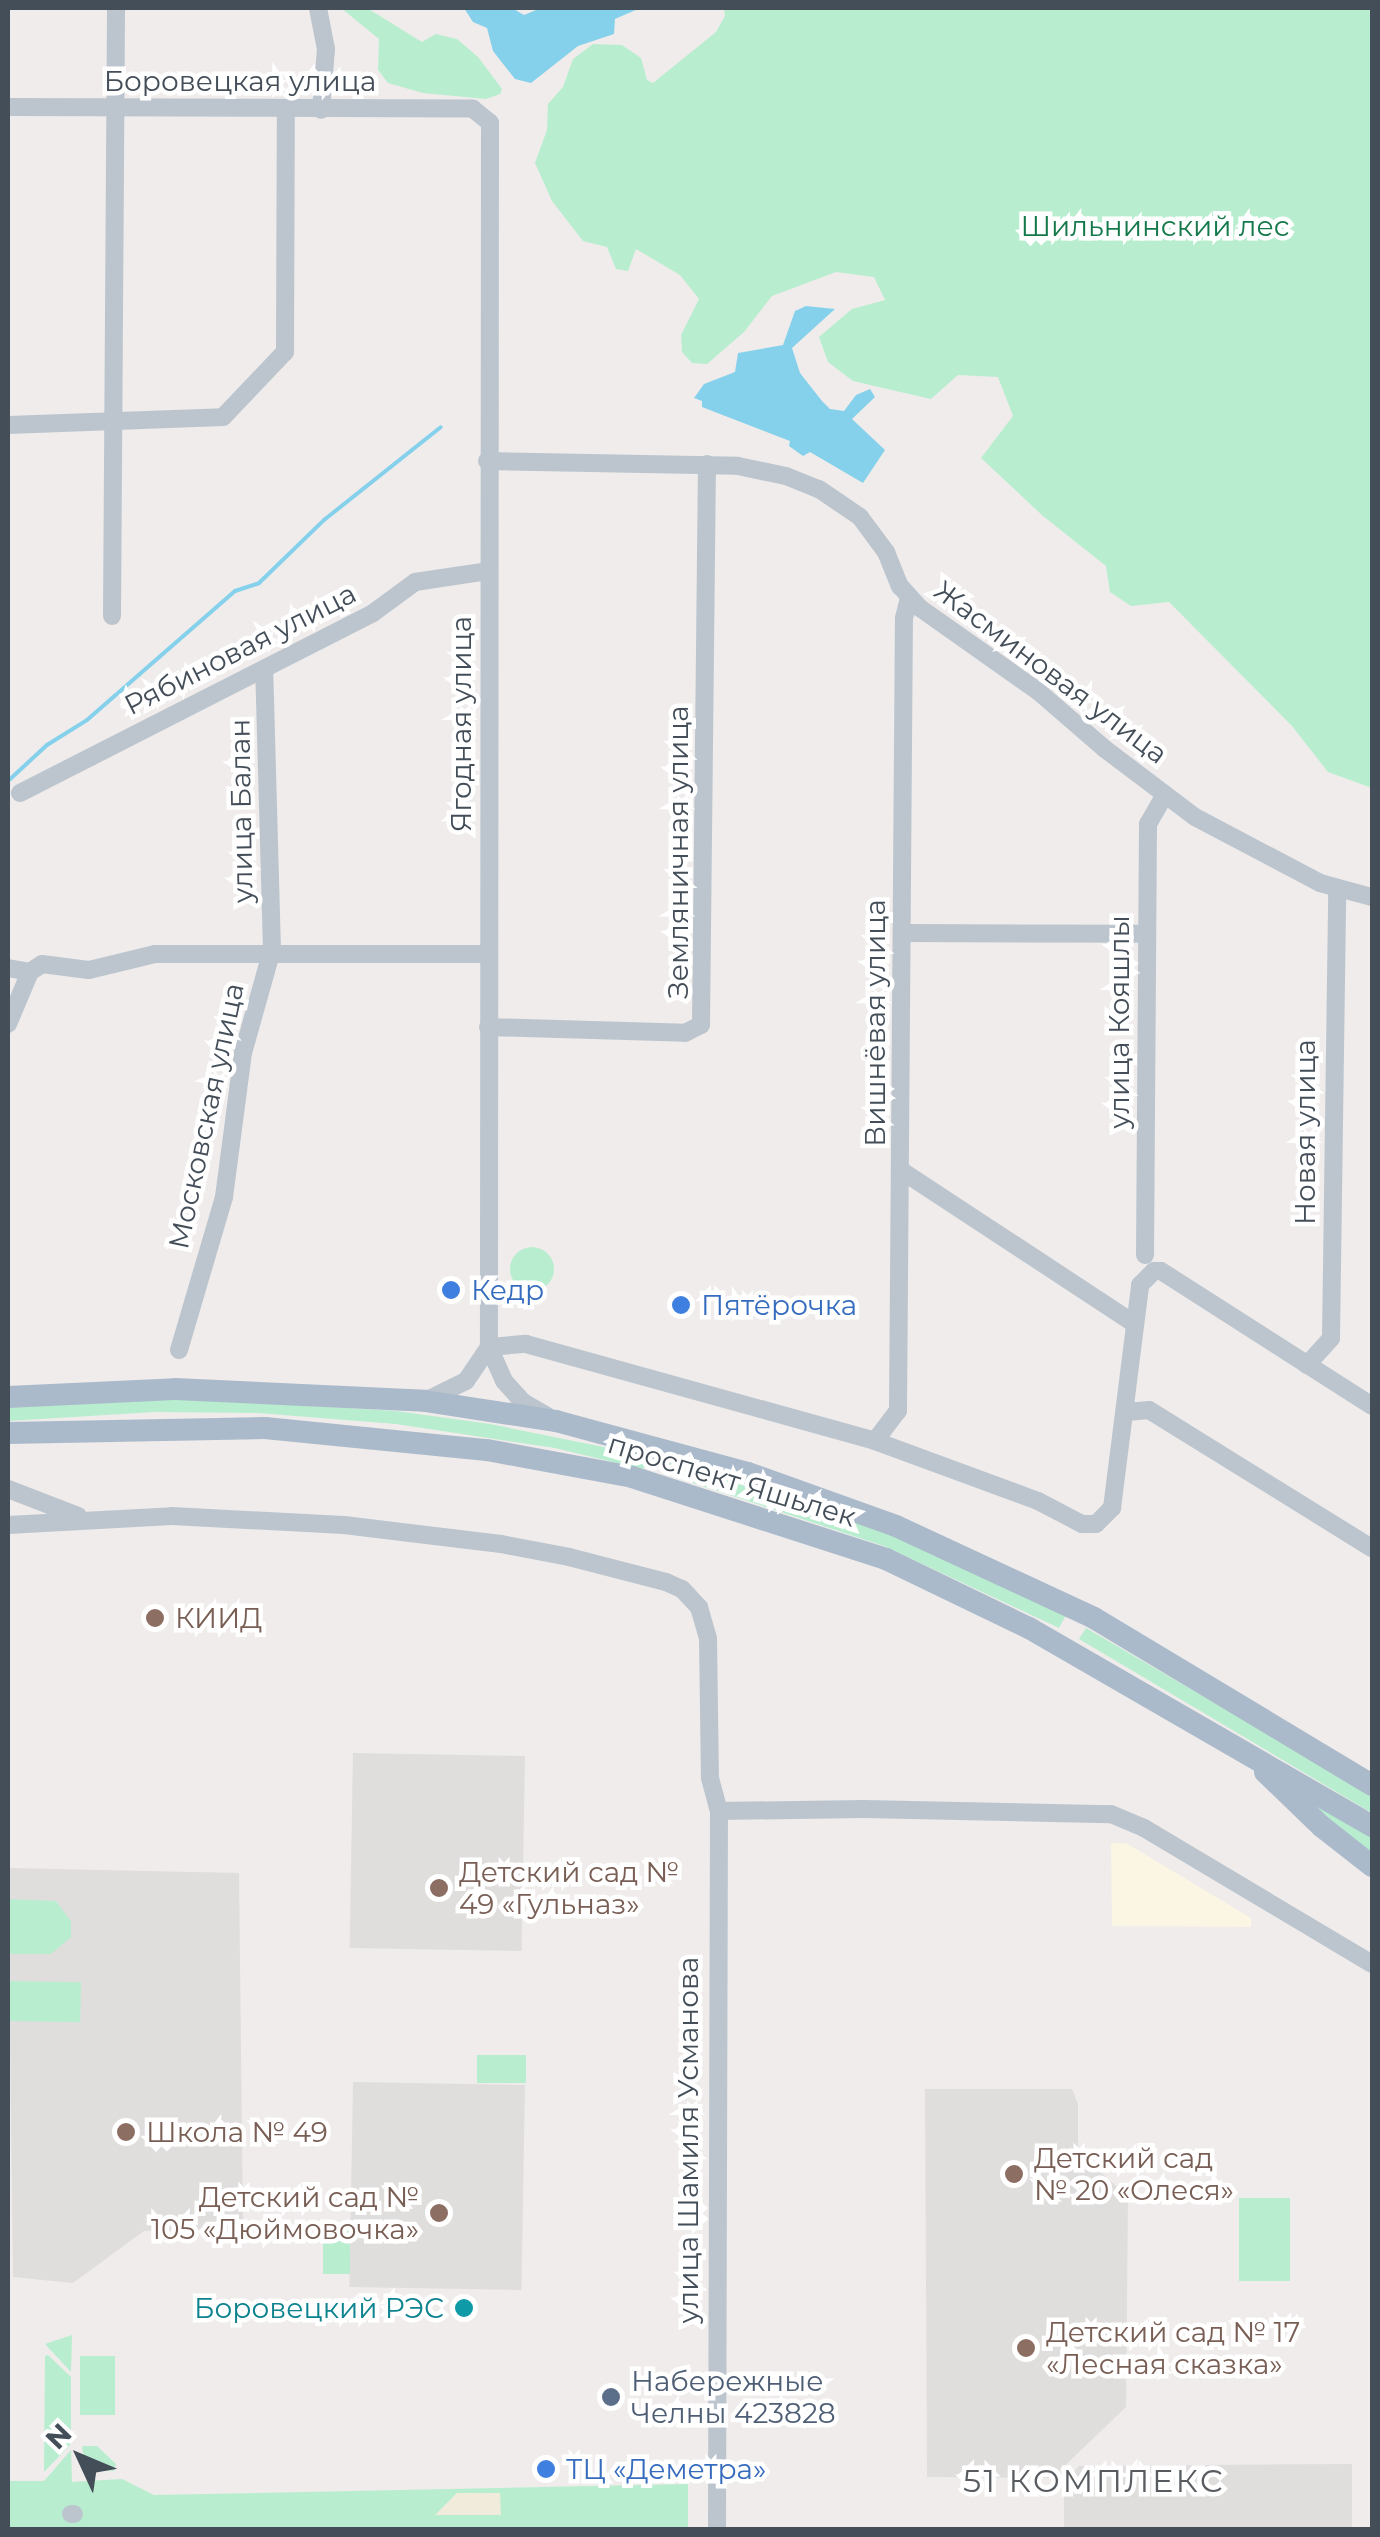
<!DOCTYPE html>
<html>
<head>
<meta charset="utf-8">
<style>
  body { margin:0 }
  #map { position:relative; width:1380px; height:2537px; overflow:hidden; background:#efeceb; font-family:Montserrat,sans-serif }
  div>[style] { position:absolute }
  .commercial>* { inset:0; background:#fbf5e3 }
  .education>* { inset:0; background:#e0dddd; transform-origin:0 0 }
  .green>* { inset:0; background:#b8eecf; transform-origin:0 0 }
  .round { border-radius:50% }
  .sand>* { inset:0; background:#f1ebdb }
  .water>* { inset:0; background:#85d1eb }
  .stream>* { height:4px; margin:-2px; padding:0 2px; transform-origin:2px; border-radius:2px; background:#85d1eb }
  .minor>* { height:18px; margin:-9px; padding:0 9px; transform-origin:9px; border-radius:9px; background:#bcc5ce }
  .major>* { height:22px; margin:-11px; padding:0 11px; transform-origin:11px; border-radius:11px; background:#abbacb }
  .dots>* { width:28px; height:28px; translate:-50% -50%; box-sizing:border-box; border:5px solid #fff; border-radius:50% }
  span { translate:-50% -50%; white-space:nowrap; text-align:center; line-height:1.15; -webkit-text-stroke:9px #fff; paint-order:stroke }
  .street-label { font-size:28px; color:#444e59 }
  .park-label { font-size:28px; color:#16794c }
  .shop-label { font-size:28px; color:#366cbe }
  .left { translate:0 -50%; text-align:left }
  .education-label { font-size:28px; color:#785e54 }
  .right { translate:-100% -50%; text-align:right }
  .culture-label { font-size:28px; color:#0d838f }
  .service-label { font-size:28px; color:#4e5e75 }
  .quarter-label { font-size:32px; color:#585c61; letter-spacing:2.5px }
  .frame { position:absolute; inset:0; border:10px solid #444e59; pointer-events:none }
  .north { position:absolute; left:30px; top:2407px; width:100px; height:100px; -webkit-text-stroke:8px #fff; paint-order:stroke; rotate:314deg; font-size:28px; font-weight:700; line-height:40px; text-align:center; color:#444e59 }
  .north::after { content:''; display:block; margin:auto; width:35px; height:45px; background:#444e59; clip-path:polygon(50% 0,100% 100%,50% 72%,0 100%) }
</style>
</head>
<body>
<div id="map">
  <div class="commercial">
    <i style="clip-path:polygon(1111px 1843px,1126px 1843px,1251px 1918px,1251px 1927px,1112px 1926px)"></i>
  </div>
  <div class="education">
    <i style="left:353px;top:1753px;width:172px;height:195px;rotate:1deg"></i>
    <i style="clip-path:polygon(8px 1868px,239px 1873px,243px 2228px,144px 2231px,73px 2283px,13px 2277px)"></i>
    <i style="left:353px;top:2082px;width:172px;height:205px;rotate:1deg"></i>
    <i style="clip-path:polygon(925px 2089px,1072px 2089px,1078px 2104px,1078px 2151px,1128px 2197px,1126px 2407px,1052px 2478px,927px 2477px)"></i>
    <i style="clip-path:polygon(1352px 2464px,1352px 2529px,1064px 2529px,1064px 2483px,1079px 2466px)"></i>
  </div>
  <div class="green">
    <i style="clip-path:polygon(341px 8px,367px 8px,422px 42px,436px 34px,457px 39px,478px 57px,502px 89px,500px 94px,486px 99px,423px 93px,388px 83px,378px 70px,379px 39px)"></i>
    <i style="clip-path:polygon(724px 8px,1372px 8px,1372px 788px,1328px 772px,1292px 726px,1169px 602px,1131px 606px,1110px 592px,1106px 566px,1043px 516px,981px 458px,1013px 416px,998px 377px,958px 375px,931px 399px,853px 381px,828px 362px,819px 337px,852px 309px,885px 300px,874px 277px,836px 272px,772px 296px,744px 332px,707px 364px,692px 363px,682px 352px,681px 335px,699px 299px,680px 275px,636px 249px,628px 271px,616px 269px,607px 247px,583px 241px,552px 201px,535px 163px,547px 130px,548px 104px,563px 87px,573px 59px,593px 44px,622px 45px,641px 58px,647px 80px,653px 83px,716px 32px,725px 16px)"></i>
    <i class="round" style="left:510px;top:1247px;width:44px;height:44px"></i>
    <i style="clip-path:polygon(155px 1396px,396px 1411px,490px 1424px,643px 1455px,647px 1466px,642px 1469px,555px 1448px,396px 1424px,258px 1413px,155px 1412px,8px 1421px,8px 1407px)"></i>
    <i style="clip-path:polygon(669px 1461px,888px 1533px,1066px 1615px,1059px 1628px,884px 1546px,666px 1474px)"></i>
    <i style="clip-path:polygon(1086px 1628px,1372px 1795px,1372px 1813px,1079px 1639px)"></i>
    <i style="clip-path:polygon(1294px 1790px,1372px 1837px,1372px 1858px)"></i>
    <i style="clip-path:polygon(8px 1899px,56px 1901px,71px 1921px,71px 1937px,51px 1954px,8px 1954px)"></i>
    <i style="left:8px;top:1981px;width:73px;height:40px;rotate:1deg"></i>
    <i style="left:477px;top:2055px;width:49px;height:28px"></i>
    <i style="left:1239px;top:2198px;width:51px;height:83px"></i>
    <i style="left:323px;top:2225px;width:27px;height:49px"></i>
    <i style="clip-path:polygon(72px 2335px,71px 2372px,45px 2344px)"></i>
    <i style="clip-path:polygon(48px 2355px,71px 2377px,71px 2444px,44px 2472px,45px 2356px)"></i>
    <i style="left:80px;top:2356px;width:35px;height:59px"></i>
    <i style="clip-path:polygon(82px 2446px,97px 2446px,116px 2464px,114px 2471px,85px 2470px)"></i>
    <i style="clip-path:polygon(71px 2450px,72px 2482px,122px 2479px,154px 2495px,688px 2484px,688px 2529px,8px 2530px,8px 2481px,44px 2481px)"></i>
  </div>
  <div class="sand">
    <i style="clip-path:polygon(457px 2493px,500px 2493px,501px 2515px,435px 2515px)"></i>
  </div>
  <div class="water">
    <i style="clip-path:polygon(464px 8px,512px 8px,524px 15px,541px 8px,638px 9px,615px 19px,614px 34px,578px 46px,531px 83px,515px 79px,493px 51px,487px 28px,473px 22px)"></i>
    <i style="clip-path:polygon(806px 306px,835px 309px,792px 348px,800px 373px,822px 401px,830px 409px,844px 411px,856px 395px,870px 389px,875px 397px,852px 419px,885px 450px,863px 483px,810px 452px,803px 456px,789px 446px,790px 441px,702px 407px,702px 401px,694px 398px,704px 384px,735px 372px,738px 353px,783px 345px,795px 311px)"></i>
  </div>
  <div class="stream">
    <i style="left:8px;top:781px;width:53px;rotate:-42.7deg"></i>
    <i style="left:47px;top:745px;width:47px;rotate:-32deg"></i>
    <i style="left:87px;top:720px;width:196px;rotate:-41.1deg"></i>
    <i style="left:235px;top:591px;width:25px;rotate:-18deg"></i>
    <i style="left:259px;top:583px;width:91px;rotate:-44.1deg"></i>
    <i style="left:324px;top:520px;width:149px;rotate:-38.5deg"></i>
  </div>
  <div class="minor">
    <i style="left:318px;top:8px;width:42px;rotate:79deg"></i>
    <i style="left:326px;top:49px;width:61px;rotate:94.7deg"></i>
    <i style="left:8px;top:107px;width:465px;rotate:0.2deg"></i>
    <i style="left:473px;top:109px;width:22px;rotate:39deg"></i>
    <i style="left:490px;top:123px;width:1224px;rotate:90.05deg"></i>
    <i style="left:489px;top:1347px;width:37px;rotate:66deg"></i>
    <i style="left:504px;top:1381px;width:28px;rotate:48deg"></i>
    <i style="left:523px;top:1402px;width:28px;rotate:30deg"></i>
    <i style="left:8px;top:425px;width:215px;rotate:-2.1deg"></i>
    <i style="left:223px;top:417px;width:90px;rotate:-46.4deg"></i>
    <i style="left:285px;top:352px;width:242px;rotate:-89.8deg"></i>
    <i style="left:487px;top:461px;width:251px;rotate:1.1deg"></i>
    <i style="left:738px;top:466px;width:49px;rotate:11.8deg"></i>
    <i style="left:786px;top:476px;width:35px;rotate:22deg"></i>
    <i style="left:819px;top:489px;width:50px;rotate:34.3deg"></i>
    <i style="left:860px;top:517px;width:44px;rotate:53.4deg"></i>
    <i style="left:886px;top:552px;width:37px;rotate:68deg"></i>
    <i style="left:900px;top:586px;width:30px;rotate:48deg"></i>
    <i style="left:920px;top:608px;width:146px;rotate:35.2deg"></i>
    <i style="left:1039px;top:692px;width:87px;rotate:40.8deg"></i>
    <i style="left:1105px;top:749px;width:113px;rotate:37.1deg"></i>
    <i style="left:1195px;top:817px;width:141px;rotate:27.8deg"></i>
    <i style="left:1320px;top:883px;width:54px;rotate:15.1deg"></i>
    <i style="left:112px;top:616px;width:608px;rotate:-89.62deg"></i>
    <i style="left:20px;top:793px;width:396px;rotate:-27deg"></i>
    <i style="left:373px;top:613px;width:52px;rotate:-36.4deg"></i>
    <i style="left:415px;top:582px;width:75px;rotate:-8.5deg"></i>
    <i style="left:904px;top:933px;width:243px;rotate:0.2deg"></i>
    <i style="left:8px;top:968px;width:22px;rotate:10deg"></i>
    <i style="left:30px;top:972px;width:14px;rotate:-34deg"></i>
    <i style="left:42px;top:964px;width:47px;rotate:7.3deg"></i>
    <i style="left:89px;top:970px;width:68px;rotate:-13.6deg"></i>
    <i style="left:155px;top:954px;width:333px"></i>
    <i style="left:8px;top:1024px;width:56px;rotate:-67.1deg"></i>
    <i style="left:488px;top:1027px;width:197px;rotate:1.7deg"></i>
    <i style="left:685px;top:1033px;width:18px;rotate:-27deg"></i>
    <i style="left:701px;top:1025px;width:561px;rotate:-89.39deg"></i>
    <i style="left:902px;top:1171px;width:279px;rotate:33.3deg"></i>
    <i style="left:1145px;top:1255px;width:431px;rotate:-89.6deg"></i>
    <i style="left:1148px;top:824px;width:34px;rotate:-60deg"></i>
    <i style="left:489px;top:1347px;width:37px;rotate:-5deg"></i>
    <i style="left:526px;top:1344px;width:362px;rotate:15.5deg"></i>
    <i style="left:875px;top:1441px;width:174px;rotate:20.2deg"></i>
    <i style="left:1038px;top:1501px;width:50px;rotate:27.6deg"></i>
    <i style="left:1082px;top:1524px;width:14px"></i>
    <i style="left:1096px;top:1524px;width:23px;rotate:-45deg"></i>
    <i style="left:1112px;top:1508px;width:225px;rotate:-82.8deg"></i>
    <i style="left:1140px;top:1285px;width:20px;rotate:-45deg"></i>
    <i style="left:1154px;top:1271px;width:7px"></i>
    <i style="left:1161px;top:1271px;width:250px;rotate:32.6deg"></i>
    <i style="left:179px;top:1350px;width:159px;rotate:-73.6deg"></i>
    <i style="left:224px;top:1197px;width:145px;rotate:-82.5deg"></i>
    <i style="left:243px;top:1053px;width:107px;rotate:-74.3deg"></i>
    <i style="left:272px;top:950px;width:280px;rotate:-91.6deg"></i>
    <i style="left:1307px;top:1365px;width:36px;rotate:-48deg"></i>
    <i style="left:1331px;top:1338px;width:448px;rotate:-89.2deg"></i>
    <i style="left:427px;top:1400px;width:43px;rotate:-26deg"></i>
    <i style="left:466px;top:1381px;width:41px;rotate:-55.9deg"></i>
    <i style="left:1127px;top:1412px;width:22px;rotate:-5deg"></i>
    <i style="left:1149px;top:1410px;width:262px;rotate:31.8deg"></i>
    <i style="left:875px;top:1441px;width:38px;rotate:-53deg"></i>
    <i style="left:898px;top:1411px;width:793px;rotate:-89.57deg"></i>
    <i style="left:904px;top:618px;width:21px;rotate:-76deg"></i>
    <i style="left:8px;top:1489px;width:75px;rotate:21.1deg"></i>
    <i style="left:8px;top:1525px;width:164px;rotate:-3.1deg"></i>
    <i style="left:172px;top:1516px;width:172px;rotate:3deg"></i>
    <i style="left:344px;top:1525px;width:158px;rotate:6.9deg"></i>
    <i style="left:501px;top:1544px;width:69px;rotate:10.8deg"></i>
    <i style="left:569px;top:1557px;width:100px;rotate:14.5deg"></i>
    <i style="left:666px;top:1582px;width:17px;rotate:24deg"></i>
    <i style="left:682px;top:1589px;width:25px;rotate:47deg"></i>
    <i style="left:699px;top:1607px;width:32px;rotate:74deg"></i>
    <i style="left:708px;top:1638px;width:140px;rotate:89.2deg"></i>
    <i style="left:710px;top:1778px;width:34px;rotate:75deg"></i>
    <i style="left:719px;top:1811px;width:719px;rotate:90.16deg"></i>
    <i style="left:719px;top:1811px;width:145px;rotate:-0.8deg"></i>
    <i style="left:864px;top:1809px;width:247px;rotate:1.2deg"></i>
    <i style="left:1111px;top:1814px;width:36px;rotate:23deg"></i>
    <i style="left:1144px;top:1828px;width:265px;rotate:30.8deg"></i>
    <i style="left:71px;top:2514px;width:3px"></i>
  </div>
  <div class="major">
    <i style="left:8px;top:1397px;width:167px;rotate:-2.7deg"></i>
    <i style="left:175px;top:1389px;width:250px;rotate:2.7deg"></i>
    <i style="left:425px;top:1401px;width:133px;rotate:8.7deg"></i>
    <i style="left:556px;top:1421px;width:199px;rotate:15.2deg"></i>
    <i style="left:748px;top:1473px;width:157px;rotate:19.7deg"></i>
    <i style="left:896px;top:1526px;width:218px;rotate:24.9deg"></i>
    <i style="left:1094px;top:1618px;width:324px;rotate:31deg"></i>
    <i style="left:8px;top:1433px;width:257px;rotate:-1.1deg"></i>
    <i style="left:265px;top:1428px;width:223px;rotate:5.7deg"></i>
    <i style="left:487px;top:1450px;width:147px;rotate:10.5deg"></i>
    <i style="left:632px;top:1477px;width:267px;rotate:17.9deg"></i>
    <i style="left:886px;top:1559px;width:159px;rotate:25.8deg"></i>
    <i style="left:1029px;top:1628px;width:396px;rotate:30deg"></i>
    <i style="left:1265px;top:1772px;width:78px;rotate:44deg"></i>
    <i style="left:1321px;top:1826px;width:65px;rotate:38.1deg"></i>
  </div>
  <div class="dots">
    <i style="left:451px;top:1290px;background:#3f7fe0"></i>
    <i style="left:681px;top:1305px;background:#3f7fe0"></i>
    <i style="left:155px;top:1618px;background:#8d6e63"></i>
    <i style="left:439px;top:1888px;background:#8d6e63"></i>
    <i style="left:126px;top:2132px;background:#8d6e63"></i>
    <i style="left:1014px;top:2174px;background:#8d6e63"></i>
    <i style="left:439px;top:2213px;background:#8d6e63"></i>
    <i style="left:464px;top:2308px;background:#0f9aa8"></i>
    <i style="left:1026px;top:2348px;background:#8d6e63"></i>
    <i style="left:611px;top:2397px;background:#5c6f8a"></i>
    <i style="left:546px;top:2469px;background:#3f7fe0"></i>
  </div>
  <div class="street-label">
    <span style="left:240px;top:81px">Боровецкая улица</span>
    <span style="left:240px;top:649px;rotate:-27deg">Рябиновая улица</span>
    <span style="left:1051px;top:672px;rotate:37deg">Жасминовая улица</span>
    <span style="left:461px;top:724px;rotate:-90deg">Ягодная улица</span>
    <span style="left:241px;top:811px;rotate:-91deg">улица Балан</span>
    <span style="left:678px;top:852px;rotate:-90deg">Земляничная улица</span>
    <span style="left:1119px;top:1022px;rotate:-90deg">улица Кояшлы</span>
    <span style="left:875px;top:1023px;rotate:-90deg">Вишнёвая улица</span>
    <span style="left:206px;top:1116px;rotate:-78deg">Московская улица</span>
    <span style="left:1305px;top:1132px;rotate:-90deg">Новая улица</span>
    <span style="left:732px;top:1480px;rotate:17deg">проспект Яшьлек</span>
    <span style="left:688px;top:2140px;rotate:-90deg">улица Шамиля Усманова</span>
  </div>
  <div class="park-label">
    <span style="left:1155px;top:226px">Шильнинский лес</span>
  </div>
  <div class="shop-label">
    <span class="left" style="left:471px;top:1290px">Кедр</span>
    <span class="left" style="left:701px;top:1305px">Пятёрочка</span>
    <span class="left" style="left:566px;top:2469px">ТЦ «Деметра»</span>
  </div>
  <div class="education-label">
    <span class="left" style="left:175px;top:1618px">КИИД</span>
    <span class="left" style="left:459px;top:1888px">Детский сад №<br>49 «Гульназ»</span>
    <span class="left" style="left:146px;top:2132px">Школа № 49</span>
    <span class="left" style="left:1034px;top:2174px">Детский сад<br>№ 20 «Олеся»</span>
    <span class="right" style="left:419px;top:2213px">Детский сад №<br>105 «Дюймовочка»</span>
    <span class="left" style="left:1046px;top:2348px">Детский сад № 17<br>«Лесная сказка»</span>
  </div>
  <div class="culture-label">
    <span class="right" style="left:444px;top:2308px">Боровецкий РЭС</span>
  </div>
  <div class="service-label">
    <span class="left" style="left:631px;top:2397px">Набережные<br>Челны 423828</span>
  </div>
  <div class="quarter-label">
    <span style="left:1094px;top:2481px">51 КОМПЛЕКС</span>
  </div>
  <div class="frame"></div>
  <div class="north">N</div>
</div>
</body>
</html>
